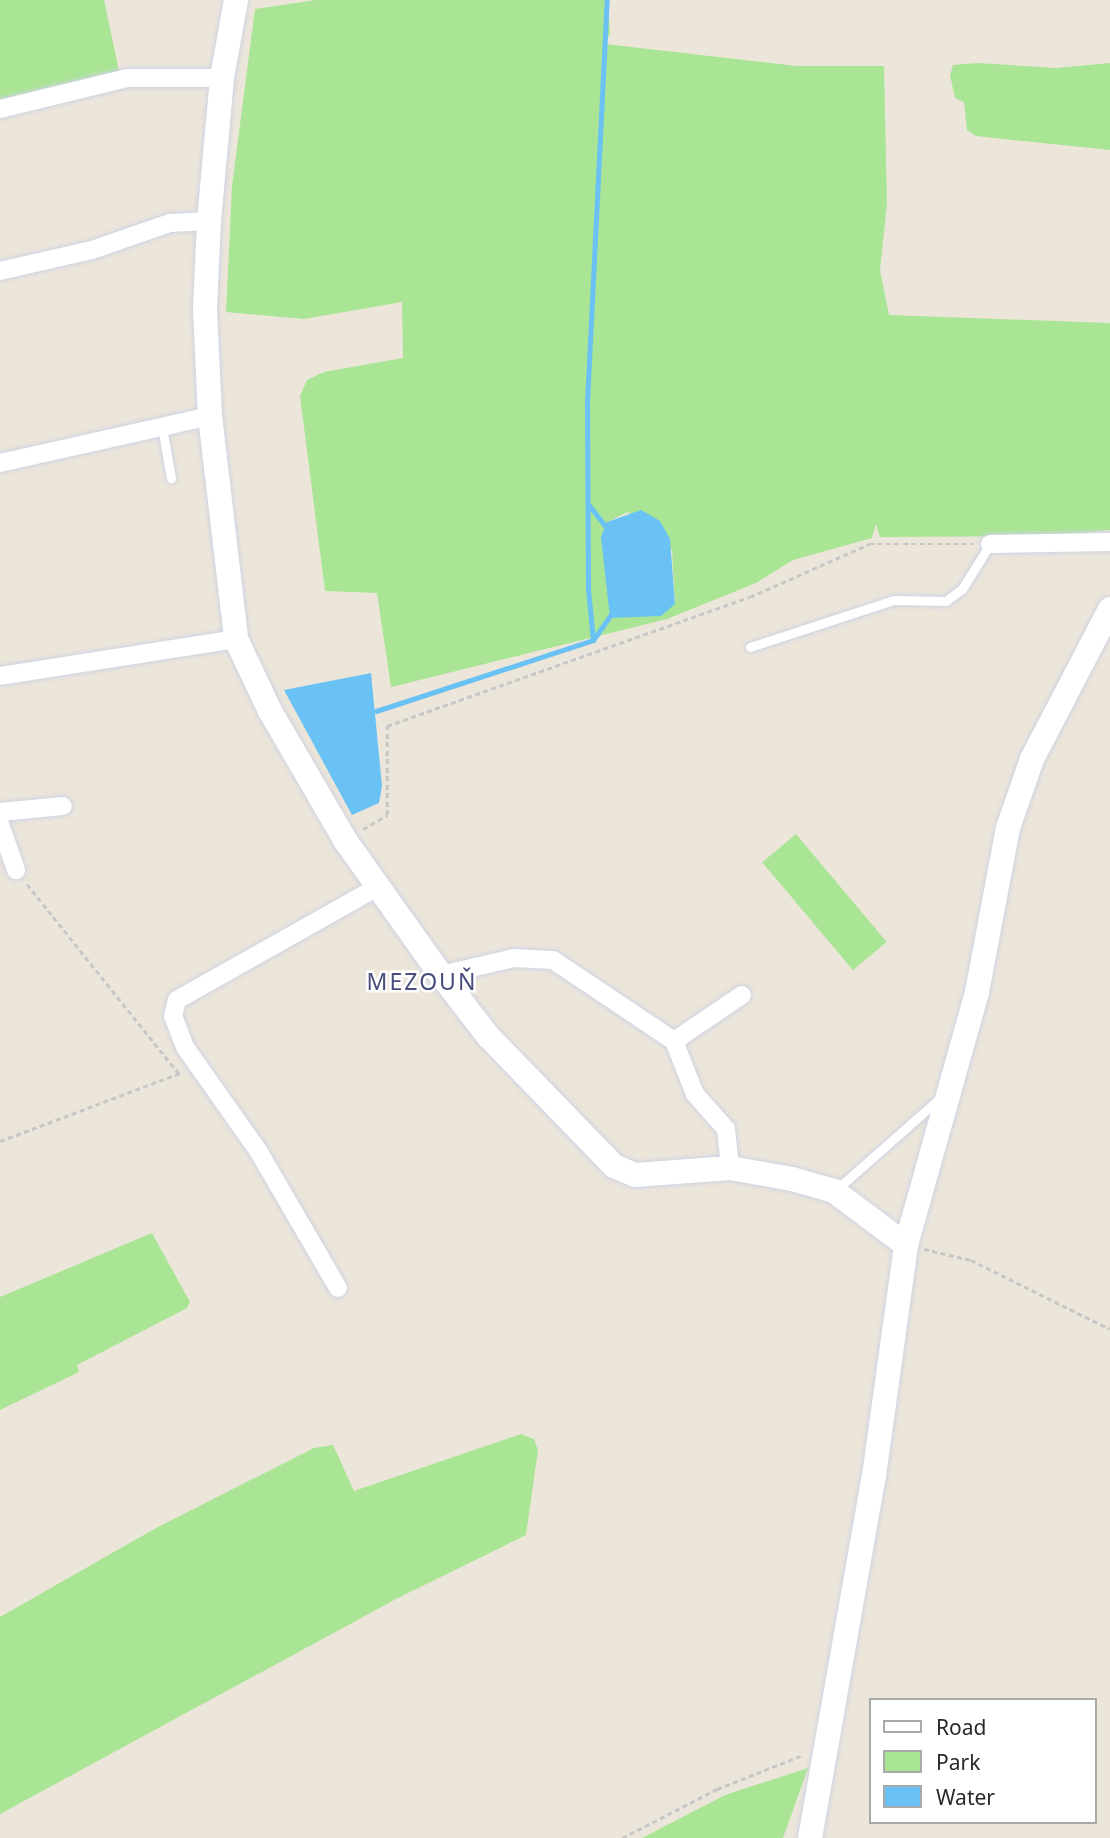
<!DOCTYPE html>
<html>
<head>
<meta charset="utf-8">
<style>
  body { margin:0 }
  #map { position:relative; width:1110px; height:1838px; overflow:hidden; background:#ece6da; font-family:"Noto Sans",sans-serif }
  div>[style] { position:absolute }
  .green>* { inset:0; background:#a9e594; transform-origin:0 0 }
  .water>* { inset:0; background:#69c2f3 }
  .stream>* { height:5px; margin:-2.5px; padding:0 2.5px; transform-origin:2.5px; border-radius:2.5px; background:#69c2f3 }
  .path>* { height:2.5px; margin-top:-1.25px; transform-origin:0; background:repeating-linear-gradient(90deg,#c7c7c7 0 5px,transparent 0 8.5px) }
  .roads { filter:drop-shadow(0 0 2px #d0d2e3) drop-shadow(0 0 2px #d0d2e3) }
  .lane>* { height:9px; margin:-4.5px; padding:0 4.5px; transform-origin:4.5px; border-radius:4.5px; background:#fff }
  .street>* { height:18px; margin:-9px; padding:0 9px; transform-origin:9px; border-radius:9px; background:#fff }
  .secondary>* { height:24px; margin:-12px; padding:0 12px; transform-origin:12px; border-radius:12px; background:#fff }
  span { translate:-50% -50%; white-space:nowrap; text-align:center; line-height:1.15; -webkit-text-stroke:5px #fff; paint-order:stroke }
  .quarter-label { font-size:23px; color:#484d7c; letter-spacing:2px }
  .legend { position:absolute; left:869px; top:1698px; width:228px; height:126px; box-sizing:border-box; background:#fff; border:2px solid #a9a9a9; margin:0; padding:9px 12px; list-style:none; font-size:21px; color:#292929 }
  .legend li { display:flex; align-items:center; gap:14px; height:35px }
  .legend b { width:35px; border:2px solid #a9a9a9 }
</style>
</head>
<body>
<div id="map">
  <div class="green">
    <i style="clip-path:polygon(0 0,104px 0,119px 71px,0 100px)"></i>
    <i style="clip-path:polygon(evenodd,316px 0,608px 0,610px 33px,605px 44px,797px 66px,884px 66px,887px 204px,880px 270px,889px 315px,1110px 323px,1110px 530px,1049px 536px,880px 537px,876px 524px,872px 538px,793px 560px,756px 583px,667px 619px,391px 687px,377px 593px,325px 591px,300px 396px,307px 380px,324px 372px,403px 358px,402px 302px,304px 319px,226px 312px,232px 186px,255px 9px,316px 0,628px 512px,672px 550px,675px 604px,610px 617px,607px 522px,628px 512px)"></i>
    <i style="clip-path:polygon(977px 63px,1056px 68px,1110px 63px,1110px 150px,976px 136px,967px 130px,964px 102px,955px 98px,950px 75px,953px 65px)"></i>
    <i style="left:796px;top:834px;width:141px;height:44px;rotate:50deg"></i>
    <i style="clip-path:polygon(152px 1233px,190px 1302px,187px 1308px,77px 1365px,79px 1372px,0 1410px,0 1297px)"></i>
    <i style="clip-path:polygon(521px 1434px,534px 1439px,538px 1450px,526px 1535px,398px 1598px,0 1814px,0 1617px,156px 1528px,314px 1448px,333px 1445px,354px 1491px)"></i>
    <i style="clip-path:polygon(808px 1768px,783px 1838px,642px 1838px,725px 1795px)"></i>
  </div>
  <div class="water">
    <i style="clip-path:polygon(641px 510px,660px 521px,670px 539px,675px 604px,661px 616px,610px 618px,601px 537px,607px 522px)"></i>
    <i style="clip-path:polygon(371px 673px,382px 786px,379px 803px,352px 815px,284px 690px)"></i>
  </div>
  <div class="stream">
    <i style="left:588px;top:504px;width:33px;rotate:52deg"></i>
    <i style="left:593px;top:640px;width:35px;rotate:-55deg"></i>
    <i style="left:376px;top:711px;width:228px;rotate:-18.1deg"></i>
    <i style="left:593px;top:640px;width:51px;rotate:-95.6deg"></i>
    <i style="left:588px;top:589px;width:186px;rotate:-90.3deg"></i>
    <i style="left:587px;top:403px;width:403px;rotate:-87.2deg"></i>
  </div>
  <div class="path">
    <i style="left:363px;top:829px;width:28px;rotate:-30deg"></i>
    <i style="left:387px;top:815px;width:89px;rotate:-90deg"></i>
    <i style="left:387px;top:726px;width:385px;rotate:-19.6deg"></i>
    <i style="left:750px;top:597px;width:130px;rotate:-24deg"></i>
    <i style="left:869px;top:544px;width:105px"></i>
    <i style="left:27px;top:884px;width:243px;rotate:51.3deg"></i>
    <i style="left:0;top:1141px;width:192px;rotate:-20.7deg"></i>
    <i style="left:924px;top:1249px;width:48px;rotate:13.2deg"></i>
    <i style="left:971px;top:1260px;width:155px;rotate:26.4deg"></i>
    <i style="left:622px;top:1838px;width:107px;rotate:-27.3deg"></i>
    <i style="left:717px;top:1789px;width:92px;rotate:-21.6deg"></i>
  </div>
  <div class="roads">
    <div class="lane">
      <i style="left:162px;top:427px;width:52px;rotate:80deg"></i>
      <i style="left:750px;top:647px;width:151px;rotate:-18.1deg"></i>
      <i style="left:894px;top:600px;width:52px;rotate:1.1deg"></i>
      <i style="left:946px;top:601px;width:20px;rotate:-37deg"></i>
      <i style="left:962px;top:589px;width:53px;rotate:-58.1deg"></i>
      <i style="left:836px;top:1190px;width:140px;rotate:-41.5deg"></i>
    </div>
    <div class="street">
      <i style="left:0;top:109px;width:131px;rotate:-13.7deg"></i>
      <i style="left:127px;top:78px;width:95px"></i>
      <i style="left:0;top:271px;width:94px;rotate:-12.9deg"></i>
      <i style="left:92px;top:250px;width:83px;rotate:-19.1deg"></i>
      <i style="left:170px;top:223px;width:39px;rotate:-3deg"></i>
      <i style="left:0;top:463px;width:215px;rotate:-12.6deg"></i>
      <i style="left:990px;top:544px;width:120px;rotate:-1deg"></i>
      <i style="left:0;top:676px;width:239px;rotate:-8.9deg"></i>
      <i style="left:0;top:812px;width:63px;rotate:-5.4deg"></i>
      <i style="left:0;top:824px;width:49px;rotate:70.8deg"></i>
      <i style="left:441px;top:975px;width:75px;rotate:-13.1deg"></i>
      <i style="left:514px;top:958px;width:39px;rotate:3deg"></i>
      <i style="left:553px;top:960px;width:146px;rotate:33.8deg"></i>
      <i style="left:674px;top:1041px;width:57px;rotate:68.4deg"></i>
      <i style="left:695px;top:1094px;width:47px;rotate:48.5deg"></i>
      <i style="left:726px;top:1129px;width:39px;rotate:84deg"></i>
      <i style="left:674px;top:1041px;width:82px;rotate:-34.1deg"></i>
      <i style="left:338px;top:1288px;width:157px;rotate:-120.2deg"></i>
      <i style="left:259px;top:1152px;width:128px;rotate:-125.2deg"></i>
      <i style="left:185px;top:1047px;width:33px;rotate:-111deg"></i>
      <i style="left:173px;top:1016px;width:16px;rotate:-76deg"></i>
      <i style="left:177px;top:1000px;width:228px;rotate:-29.4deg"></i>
    </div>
    <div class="secondary">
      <i style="left:236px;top:0;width:79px;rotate:100.2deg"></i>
      <i style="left:222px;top:78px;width:144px;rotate:95.2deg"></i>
      <i style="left:209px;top:221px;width:89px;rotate:92.6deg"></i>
      <i style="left:205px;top:310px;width:106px;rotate:87.3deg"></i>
      <i style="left:210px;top:416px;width:225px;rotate:83.3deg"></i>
      <i style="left:236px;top:639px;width:80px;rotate:64.7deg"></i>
      <i style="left:270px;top:711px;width:149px;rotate:59.8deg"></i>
      <i style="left:345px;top:840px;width:166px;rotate:54.6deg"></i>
      <i style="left:441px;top:975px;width:77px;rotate:52.4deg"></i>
      <i style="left:488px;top:1036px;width:181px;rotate:45.9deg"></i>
      <i style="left:614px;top:1166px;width:23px;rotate:23deg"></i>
      <i style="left:635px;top:1175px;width:95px;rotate:-4.2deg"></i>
      <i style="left:730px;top:1168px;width:63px;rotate:10.1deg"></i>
      <i style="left:792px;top:1179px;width:44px;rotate:15.9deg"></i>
      <i style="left:834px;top:1191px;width:90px;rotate:36.9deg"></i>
      <i style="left:810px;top:1838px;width:368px;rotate:-80deg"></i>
      <i style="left:874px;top:1476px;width:233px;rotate:-82.1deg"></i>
      <i style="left:906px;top:1245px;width:263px;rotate:-74.3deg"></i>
      <i style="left:977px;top:992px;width:167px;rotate:-79.3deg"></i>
      <i style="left:1008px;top:828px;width:73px;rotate:-70.8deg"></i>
      <i style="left:1032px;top:759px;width:169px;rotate:-62.5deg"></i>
    </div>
  </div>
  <div class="quarter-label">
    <span style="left:422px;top:981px">MEZOUŇ</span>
  </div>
  <ul class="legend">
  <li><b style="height:9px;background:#fff"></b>Road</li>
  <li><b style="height:19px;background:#a9e594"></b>Park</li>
  <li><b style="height:19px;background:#69c2f3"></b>Water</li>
  </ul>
</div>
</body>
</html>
